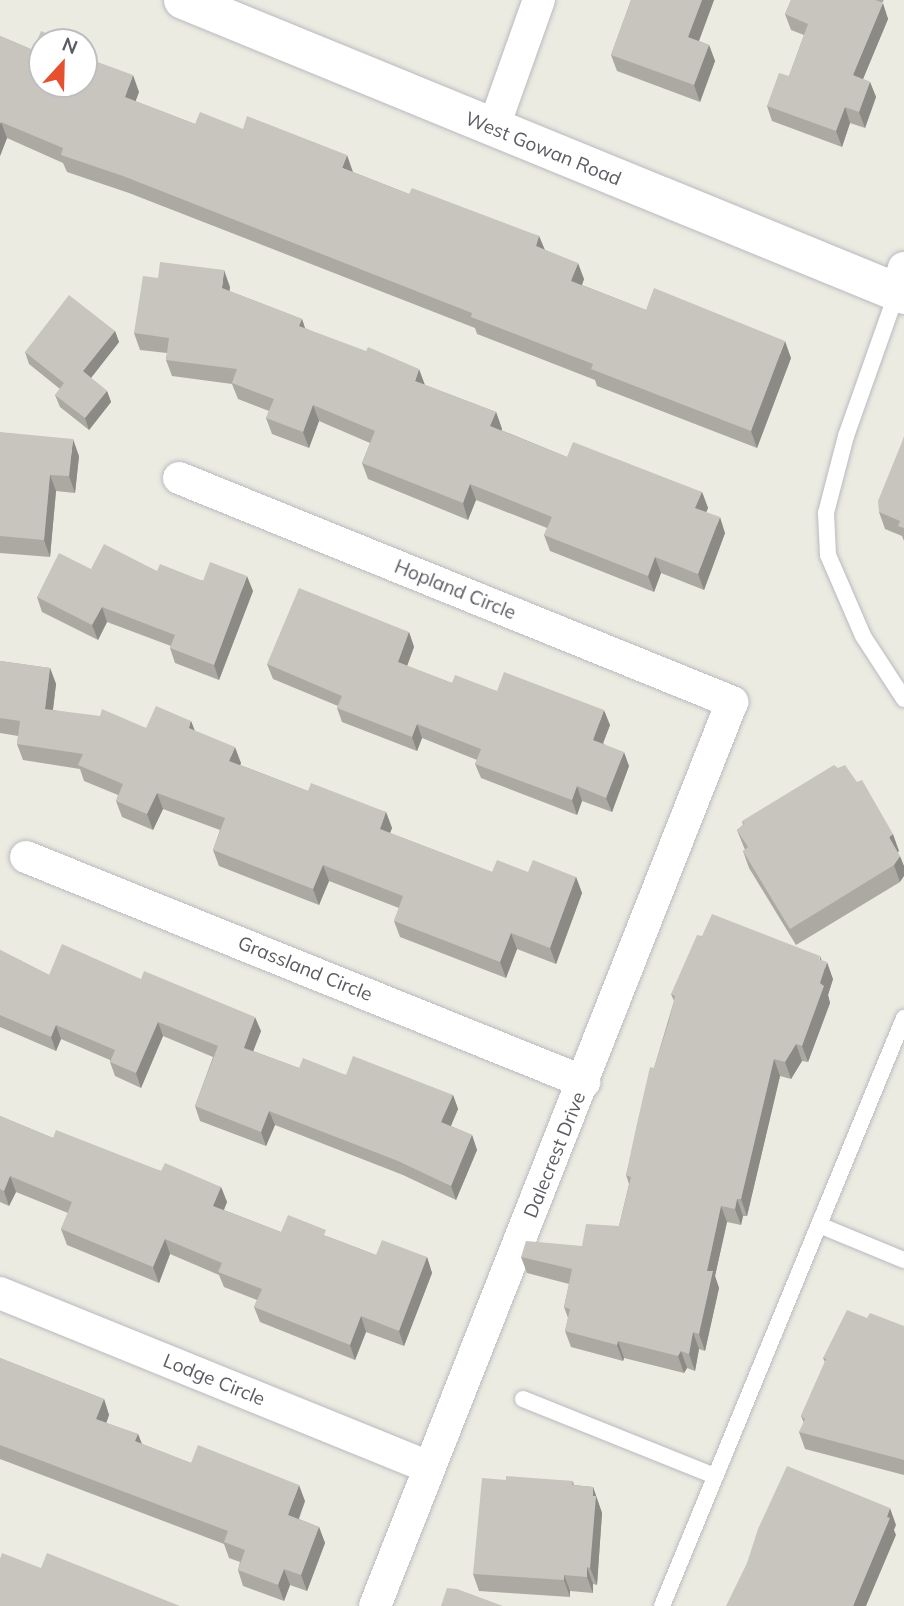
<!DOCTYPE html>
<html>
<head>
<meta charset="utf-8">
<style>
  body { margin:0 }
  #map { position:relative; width:904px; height:1606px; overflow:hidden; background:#ecebe1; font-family:Mulish,sans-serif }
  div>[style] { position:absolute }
  .roads { filter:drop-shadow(0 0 2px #b9bac0) drop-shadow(0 0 2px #b9bac0) }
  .service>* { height:16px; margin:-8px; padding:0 8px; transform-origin:8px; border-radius:8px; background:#fff }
  .minor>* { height:32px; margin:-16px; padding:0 16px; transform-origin:16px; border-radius:16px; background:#fff }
  .tertiary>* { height:38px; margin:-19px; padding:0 19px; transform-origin:19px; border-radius:19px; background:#fff }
  .wall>* { inset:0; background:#aca9a3 }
  .shaded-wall>* { inset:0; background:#8c8a85 }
  .building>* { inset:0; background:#c8c5be }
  span { translate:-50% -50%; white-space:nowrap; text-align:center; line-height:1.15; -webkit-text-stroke:5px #fff; paint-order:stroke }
  .street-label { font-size:19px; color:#5a5c62 }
  .north { position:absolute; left:28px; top:28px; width:70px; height:70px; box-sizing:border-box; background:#fff; border:2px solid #bdbec0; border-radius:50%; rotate:22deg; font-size:19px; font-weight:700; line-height:28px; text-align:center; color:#5a5c62 }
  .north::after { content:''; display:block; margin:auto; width:24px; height:32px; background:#e5502f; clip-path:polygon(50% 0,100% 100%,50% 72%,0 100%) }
</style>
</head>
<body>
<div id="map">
  <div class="roads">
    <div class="service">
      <i style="left:897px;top:292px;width:153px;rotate:109.5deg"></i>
      <i style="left:846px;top:436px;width:80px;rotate:104.6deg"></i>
      <i style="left:826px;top:513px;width:42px;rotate:87.3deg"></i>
      <i style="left:828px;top:555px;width:88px;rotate:66.6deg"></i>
      <i style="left:863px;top:636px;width:75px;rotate:56.9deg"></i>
      <i style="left:819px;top:1225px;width:92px;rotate:22.4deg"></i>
      <i style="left:523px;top:1399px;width:207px;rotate:21.9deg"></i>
      <i style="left:662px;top:1606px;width:636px;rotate:-67.63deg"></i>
    </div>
    <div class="minor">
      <i style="left:493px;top:129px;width:137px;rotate:-70.4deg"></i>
      <i style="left:897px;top:292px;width:25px;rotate:-74deg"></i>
      <i style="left:179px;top:478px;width:597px;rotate:22.05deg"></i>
      <i style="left:732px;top:702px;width:972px;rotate:111.55deg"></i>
      <i style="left:26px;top:857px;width:602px;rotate:21.96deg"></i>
      <i style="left:0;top:1293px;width:462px;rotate:22.1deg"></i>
    </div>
    <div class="tertiary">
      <i style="left:183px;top:0;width:779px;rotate:22.25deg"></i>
    </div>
  </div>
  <div class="wall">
    <i style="clip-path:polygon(631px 0,714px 0,699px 41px,709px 45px,715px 61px,700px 102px,617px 71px,611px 55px)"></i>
    <i style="clip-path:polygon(791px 0,884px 0,882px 3px,888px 19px,863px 79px,870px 82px,876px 97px,865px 128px,850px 123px,842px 147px,772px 121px,767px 106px,789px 76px,804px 35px,791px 30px,785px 14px)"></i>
    <i style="clip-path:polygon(0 36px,33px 50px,42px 42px,139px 92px,135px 101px,195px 124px,353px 172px,409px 194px,539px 236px,545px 250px,584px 279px,582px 285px,646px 310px,791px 358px,757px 448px,597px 386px,595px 380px,477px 334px,475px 328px,129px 193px,67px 172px,63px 163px,7px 138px,0 156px)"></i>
    <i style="clip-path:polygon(158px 278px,230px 287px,229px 291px,302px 319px,305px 328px,425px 385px,496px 412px,502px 429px,501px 430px,567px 457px,702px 492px,708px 508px,706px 512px,725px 533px,704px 590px,661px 573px,654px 592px,550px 551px,544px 535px,547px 528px,476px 500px,468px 520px,368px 479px,362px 463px,370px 443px,319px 421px,309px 448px,272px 434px,266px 418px,269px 411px,238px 399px,232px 384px,172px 376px,166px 360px,167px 353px,140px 350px,134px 333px)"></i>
    <i style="clip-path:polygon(115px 331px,119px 342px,91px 378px,107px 391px,111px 402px,89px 430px,60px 407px,55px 395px,60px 389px,29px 364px,25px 352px)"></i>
    <i style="clip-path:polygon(0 432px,79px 456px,75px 493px,56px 491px,50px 557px,0 553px)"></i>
    <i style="clip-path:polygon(904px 437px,904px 541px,902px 536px,885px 529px,879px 512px)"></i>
    <i style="clip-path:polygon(91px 569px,157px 571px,253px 591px,219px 680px,175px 663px,170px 648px,171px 646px,107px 622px,98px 640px,42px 612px,37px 597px)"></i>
    <i style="clip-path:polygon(409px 632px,414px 647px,407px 666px,452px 683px,497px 691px,610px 725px,603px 743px,629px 766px,612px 812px,582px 801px,577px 815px,481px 778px,475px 764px,477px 760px,422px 738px,417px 751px,342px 722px,337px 708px,338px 706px,273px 679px,267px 664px)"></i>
    <i style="clip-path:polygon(0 661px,50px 668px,56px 684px,53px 710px,146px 728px,191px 721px,195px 731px,241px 763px,240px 765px,308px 791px,386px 812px,392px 828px,390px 833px,492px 872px,528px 872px,576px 877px,582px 893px,556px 964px,517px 949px,506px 978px,400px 937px,394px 921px,399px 908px,329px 881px,319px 905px,219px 866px,213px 850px,220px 830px,163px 809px,153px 830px,122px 817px,116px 801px,118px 795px,84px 781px,80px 769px,23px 760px,17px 744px,18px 736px,0 733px)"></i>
    <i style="clip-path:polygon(742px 821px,899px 851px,898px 852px,900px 882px,796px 945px,749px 868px,743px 851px,745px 850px,737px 830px,743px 825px)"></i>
    <i style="clip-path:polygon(0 950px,49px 975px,261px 1031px,253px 1051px,299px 1068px,346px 1075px,453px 1095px,458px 1109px,451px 1126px,472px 1135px,477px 1150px,456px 1200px,403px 1175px,275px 1125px,266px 1146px,200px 1121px,195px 1106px,213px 1057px,163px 1036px,141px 1088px,115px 1076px,110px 1062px,110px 1060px,61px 1039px,56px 1051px,0 1027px)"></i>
    <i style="clip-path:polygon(821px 960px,833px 979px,828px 995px,830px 1003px,808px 1062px,802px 1061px,791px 1079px,780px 1076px,747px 1216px,743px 1216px,741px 1225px,727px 1222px,715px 1276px,719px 1288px,705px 1351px,699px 1349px,695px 1371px,687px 1368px,684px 1373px,624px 1358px,623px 1361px,571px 1347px,565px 1331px,568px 1318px,564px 1307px,569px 1284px,527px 1273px,521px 1257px,582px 1246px,619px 1226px,629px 1184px,626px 1175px,654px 1068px,674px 1001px,671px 994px)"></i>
    <i style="clip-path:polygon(0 1116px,53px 1138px,161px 1171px,221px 1187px,227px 1202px,224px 1210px,281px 1232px,329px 1237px,376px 1255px,427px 1257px,432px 1273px,404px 1346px,366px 1332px,355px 1360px,260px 1322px,254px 1307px,257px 1300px,224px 1287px,219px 1275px,170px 1254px,159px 1283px,67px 1245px,61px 1229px,68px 1213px,16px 1192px,9px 1206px,0 1202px)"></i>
    <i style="clip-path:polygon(904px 1326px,904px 1475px,805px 1449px,799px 1432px,804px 1423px,801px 1416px,825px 1362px,823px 1358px)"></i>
    <i style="clip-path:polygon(0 1358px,104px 1399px,109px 1415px,106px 1423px,138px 1434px,142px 1444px,191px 1463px,305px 1501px,299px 1519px,319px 1527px,325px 1543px,307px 1591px,290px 1585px,284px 1601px,243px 1586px,238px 1570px,240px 1562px,229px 1558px,224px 1544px,0 1459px)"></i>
    <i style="clip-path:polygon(506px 1480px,573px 1481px,574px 1485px,593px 1487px,602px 1513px,597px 1585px,593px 1584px,593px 1593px,570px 1591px,570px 1597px,479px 1591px,473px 1574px)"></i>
  </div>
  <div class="shaded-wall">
    <i style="clip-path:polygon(702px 0,714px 0,694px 54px,688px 37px)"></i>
    <i style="clip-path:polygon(883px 3px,888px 19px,858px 91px,853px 75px)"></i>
    <i style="clip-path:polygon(709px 45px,715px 61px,700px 102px,694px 85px)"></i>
    <i style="clip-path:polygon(133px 75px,139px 92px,131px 114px,125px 97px)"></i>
    <i style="clip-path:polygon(870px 82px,876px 97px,865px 128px,859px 112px)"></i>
    <i style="clip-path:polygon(845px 107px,850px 123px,842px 147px,836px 131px)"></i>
    <i style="clip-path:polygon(1px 122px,7px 138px,0 156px,0 124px)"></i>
    <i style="clip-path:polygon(347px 155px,353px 172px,342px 168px)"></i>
    <i style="clip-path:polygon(539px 236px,546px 253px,536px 246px)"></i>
    <i style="clip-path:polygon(578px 263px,584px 279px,577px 298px,571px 281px)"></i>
    <i style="clip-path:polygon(224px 270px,230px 287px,228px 305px,222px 288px)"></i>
    <i style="clip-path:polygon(302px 319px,307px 335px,299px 326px)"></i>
    <i style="clip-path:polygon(115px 331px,119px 342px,87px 383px,83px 371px)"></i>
    <i style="clip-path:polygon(785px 341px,791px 358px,757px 448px,751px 431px)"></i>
    <i style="clip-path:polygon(419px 369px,425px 385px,415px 381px)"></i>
    <i style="clip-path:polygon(107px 391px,111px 402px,89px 430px,85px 418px)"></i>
    <i style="clip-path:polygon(313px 405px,319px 421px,309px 448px,303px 432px)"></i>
    <i style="clip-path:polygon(496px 412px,502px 429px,496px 442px,490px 426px)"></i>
    <i style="clip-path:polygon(73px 439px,79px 456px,75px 493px,69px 476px)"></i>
    <i style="clip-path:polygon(50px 475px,56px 491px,50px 557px,44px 540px)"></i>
    <i style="clip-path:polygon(470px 484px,476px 500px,468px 520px,463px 503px)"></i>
    <i style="clip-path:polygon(702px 492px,708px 508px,701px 524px,695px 508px)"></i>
    <i style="clip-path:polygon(720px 517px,725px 533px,704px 590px,698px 574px)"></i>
    <i style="clip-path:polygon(655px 557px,661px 573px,654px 592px,648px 576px)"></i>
    <i style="clip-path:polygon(247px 576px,253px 591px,219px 680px,214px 665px)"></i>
    <i style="clip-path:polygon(102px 607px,107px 622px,98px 640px,92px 625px)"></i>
    <i style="clip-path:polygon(409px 632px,414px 647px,403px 677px,398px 662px)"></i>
    <i style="clip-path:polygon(50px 668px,56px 684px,51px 725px,45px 709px)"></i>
    <i style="clip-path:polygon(604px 710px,610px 725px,599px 754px,593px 740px)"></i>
    <i style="clip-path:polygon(191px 721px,197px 737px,189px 728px)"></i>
    <i style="clip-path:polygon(417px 724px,422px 738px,417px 751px,412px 737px)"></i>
    <i style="clip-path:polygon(235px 747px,241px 763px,235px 777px,229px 761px)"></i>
    <i style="clip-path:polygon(624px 752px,629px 766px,612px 812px,606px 798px)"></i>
    <i style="clip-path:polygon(577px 786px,582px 801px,577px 815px,572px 800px)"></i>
    <i style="clip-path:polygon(157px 793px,163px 809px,153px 830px,147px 814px)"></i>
    <i style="clip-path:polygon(386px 812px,392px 828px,385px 845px,380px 829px)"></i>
    <i style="clip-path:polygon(893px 834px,899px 851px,895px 854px,889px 837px)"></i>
    <i style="clip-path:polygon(900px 856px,904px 866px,904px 876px,900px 882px,894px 865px)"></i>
    <i style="clip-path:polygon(323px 865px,329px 881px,319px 905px,313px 889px)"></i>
    <i style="clip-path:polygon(576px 877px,582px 893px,556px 964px,550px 948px)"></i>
    <i style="clip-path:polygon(511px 933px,517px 949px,506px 978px,500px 962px)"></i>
    <i style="clip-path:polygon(820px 956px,825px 969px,827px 962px,833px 979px,828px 995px,830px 1003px,808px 1062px,802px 1046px,820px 983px)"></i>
    <i style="clip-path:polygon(255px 1017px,261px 1031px,249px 1062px,244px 1048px)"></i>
    <i style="clip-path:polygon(158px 1022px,163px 1036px,141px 1088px,136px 1073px)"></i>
    <i style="clip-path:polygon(56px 1025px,61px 1039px,56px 1051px,51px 1037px)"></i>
    <i style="clip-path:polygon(796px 1044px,802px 1061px,791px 1079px,785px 1062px)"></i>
    <i style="clip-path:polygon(774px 1059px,780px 1076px,747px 1216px,741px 1199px)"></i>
    <i style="clip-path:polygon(453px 1095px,458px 1109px,446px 1137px,441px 1122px)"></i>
    <i style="clip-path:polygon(269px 1111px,275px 1125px,266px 1146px,261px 1132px)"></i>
    <i style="clip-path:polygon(472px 1135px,477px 1150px,456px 1200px,451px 1186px)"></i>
    <i style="clip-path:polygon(10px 1176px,16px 1192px,9px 1206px,4px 1191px)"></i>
    <i style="clip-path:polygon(221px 1187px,227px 1202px,219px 1221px,213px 1206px)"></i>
    <i style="clip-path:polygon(737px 1199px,743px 1216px,741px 1225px,735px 1209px)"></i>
    <i style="clip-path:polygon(721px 1206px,727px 1222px,715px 1276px,719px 1288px,705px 1351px,699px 1334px,707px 1271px)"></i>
    <i style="clip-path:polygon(165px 1239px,170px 1254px,159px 1283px,153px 1267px)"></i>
    <i style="clip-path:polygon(427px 1257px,432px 1273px,404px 1346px,399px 1331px)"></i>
    <i style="clip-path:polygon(361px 1316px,366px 1332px,355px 1360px,350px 1345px)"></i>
    <i style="clip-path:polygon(693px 1332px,699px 1349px,695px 1371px,689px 1354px)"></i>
    <i style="clip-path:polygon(618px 1341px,624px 1358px,623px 1361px,617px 1345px)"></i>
    <i style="clip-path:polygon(681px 1351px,687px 1368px,684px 1373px,678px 1356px)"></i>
    <i style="clip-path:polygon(104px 1399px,109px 1415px,102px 1435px,96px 1419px)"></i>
    <i style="clip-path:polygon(138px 1434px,144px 1450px,135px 1441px)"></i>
    <i style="clip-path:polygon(299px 1485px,305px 1501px,294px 1531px,288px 1515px)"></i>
    <i style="clip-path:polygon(593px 1487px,602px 1513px,597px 1585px,590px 1568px)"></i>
    <i style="clip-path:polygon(890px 1508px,896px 1525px,894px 1530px,896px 1535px,866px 1606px,853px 1606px)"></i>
    <i style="clip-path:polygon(319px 1527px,325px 1543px,307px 1591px,301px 1575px)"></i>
    <i style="clip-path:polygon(587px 1567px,593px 1584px,593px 1593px,587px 1577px)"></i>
    <i style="clip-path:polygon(284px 1569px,290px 1585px,284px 1601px,278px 1585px)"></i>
    <i style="clip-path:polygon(564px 1575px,570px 1591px,570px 1597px,564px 1580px)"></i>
  </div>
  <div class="building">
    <i style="clip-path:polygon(631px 0,702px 0,688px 37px,709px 45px,694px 85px,611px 55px)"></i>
    <i style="clip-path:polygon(791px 0,875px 0,883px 3px,853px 75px,870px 82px,859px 112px,845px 107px,836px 131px,767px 106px,779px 73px,789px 76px,808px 24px,785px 14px)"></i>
    <i style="clip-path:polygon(41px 31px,67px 42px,42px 42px,42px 84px,84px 84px,84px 57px,133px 75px,125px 97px,195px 124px,200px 112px,243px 129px,247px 116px,347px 155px,342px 168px,409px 194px,412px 188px,539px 236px,536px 246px,578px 263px,571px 281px,646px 310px,654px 288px,785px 341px,751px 431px,591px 369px,593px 364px,471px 317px,472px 313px,123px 176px,61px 155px,63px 148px,1px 122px,0 124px,0 36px,33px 50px)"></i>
    <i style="clip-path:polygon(160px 262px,224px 270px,222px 288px,302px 319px,299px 326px,366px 351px,368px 347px,419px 369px,415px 381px,496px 412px,490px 426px,567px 457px,573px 442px,702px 492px,695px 508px,720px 517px,698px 574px,655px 557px,648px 576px,544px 535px,552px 517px,470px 484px,463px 503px,362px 463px,375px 431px,313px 405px,303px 432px,266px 418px,274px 399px,232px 383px,237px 369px,166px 360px,169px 338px,134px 333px,143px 276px,158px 278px)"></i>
    <i style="clip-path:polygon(69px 295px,115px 331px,83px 371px,107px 391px,85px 418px,55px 395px,64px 383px,25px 352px)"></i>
    <i style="clip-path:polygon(0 432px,73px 439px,69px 476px,50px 475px,44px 540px,0 536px)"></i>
    <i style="clip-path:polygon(904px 437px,904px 528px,898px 526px,900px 521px,879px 512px,878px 501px)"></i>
    <i style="clip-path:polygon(104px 544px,157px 571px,160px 564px,203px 581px,210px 562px,247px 576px,214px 665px,170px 648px,175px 635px,102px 607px,92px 625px,37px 597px,59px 553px,91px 569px)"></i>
    <i style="clip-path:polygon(299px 588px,409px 632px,398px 662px,452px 683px,455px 675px,497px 691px,504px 672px,604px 710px,593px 740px,624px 752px,606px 798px,577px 786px,572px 800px,475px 764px,481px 749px,417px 724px,412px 737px,337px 708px,342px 696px,267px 664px)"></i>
    <i style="clip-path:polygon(0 661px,50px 668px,45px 709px,100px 716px,102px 709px,146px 728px,156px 706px,191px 721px,189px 728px,235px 747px,229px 761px,308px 791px,311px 783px,386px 812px,380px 829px,492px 872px,497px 860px,528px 872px,533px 860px,576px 877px,550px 948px,511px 933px,500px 962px,394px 921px,403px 896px,323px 865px,313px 889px,213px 850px,225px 818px,157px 793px,147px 814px,116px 801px,123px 784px,78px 765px,83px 754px,17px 744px,20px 721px,0 718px)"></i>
    <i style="clip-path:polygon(834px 765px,838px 768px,845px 765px,857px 782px,862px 780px,893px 834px,889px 837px,900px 856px,894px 865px,790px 929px,743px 851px,748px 847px,737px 830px,744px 824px,742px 821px)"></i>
    <i style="clip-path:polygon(712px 914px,820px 956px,819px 959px,827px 962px,820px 983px,824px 986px,802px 1046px,796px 1044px,785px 1062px,774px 1059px,741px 1199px,737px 1199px,735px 1209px,721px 1206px,707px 1271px,713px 1271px,699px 1334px,693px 1332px,689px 1354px,681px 1351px,678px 1356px,618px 1341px,617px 1345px,565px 1331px,570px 1309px,564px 1307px,572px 1269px,521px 1257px,526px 1241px,582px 1246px,586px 1224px,619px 1226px,631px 1177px,626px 1175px,636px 1128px,650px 1067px,654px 1068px,669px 1021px,675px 996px,671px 994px,697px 935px,702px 936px)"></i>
    <i style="clip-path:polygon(62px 944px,141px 979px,144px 971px,255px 1017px,244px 1048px,299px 1068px,303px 1058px,346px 1075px,353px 1056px,453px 1095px,441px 1122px,472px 1135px,451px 1186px,398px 1161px,269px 1111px,261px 1132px,195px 1106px,218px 1046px,158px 1022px,136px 1073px,110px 1062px,115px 1050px,56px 1025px,51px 1037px,0 1015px,0 950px,49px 975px)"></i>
    <i style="clip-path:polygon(0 1116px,53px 1138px,56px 1130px,161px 1171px,165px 1163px,221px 1187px,213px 1206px,281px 1232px,288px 1215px,326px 1230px,324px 1235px,376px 1255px,382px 1240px,427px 1257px,399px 1331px,361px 1316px,350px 1345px,254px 1307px,262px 1289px,218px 1272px,222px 1263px,165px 1239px,153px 1267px,61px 1229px,72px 1202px,10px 1176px,4px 1191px,0 1189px)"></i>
    <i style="clip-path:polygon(847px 1310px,867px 1318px,870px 1313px,904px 1326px,904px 1460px,799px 1432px,805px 1419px,801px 1416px,826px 1359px,823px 1358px)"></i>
    <i style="clip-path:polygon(0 1358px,104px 1399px,96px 1419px,138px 1434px,135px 1441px,191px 1463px,198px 1445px,299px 1485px,288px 1515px,319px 1527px,301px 1575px,284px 1569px,278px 1585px,238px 1570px,245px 1550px,224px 1542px,228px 1531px,0 1445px)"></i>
    <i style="clip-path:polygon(787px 1466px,890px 1508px,887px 1517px,890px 1518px,853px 1606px,726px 1606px,747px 1563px,758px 1529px)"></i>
    <i style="clip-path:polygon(506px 1476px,573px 1481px,572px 1485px,593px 1487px,593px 1496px,596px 1496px,590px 1568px,587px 1567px,587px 1577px,564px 1575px,564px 1580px,473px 1574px,482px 1478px,506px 1480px)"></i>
    <i style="clip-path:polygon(2px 1553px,41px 1568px,47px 1553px,180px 1606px,0 1606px,0 1559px)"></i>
    <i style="clip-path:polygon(447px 1588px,457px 1589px,503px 1606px,441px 1606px)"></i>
  </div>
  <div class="street-label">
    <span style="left:543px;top:149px;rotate:22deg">West Gowan Road</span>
    <span style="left:455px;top:590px;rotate:22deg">Hopland Circle</span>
    <span style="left:305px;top:969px;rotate:22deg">Grassland Circle</span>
    <span style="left:555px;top:1155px;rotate:-68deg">Dalecrest Drive</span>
    <span style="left:214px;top:1380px;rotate:22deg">Lodge Circle</span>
  </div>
  <div class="north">N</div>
</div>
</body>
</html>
